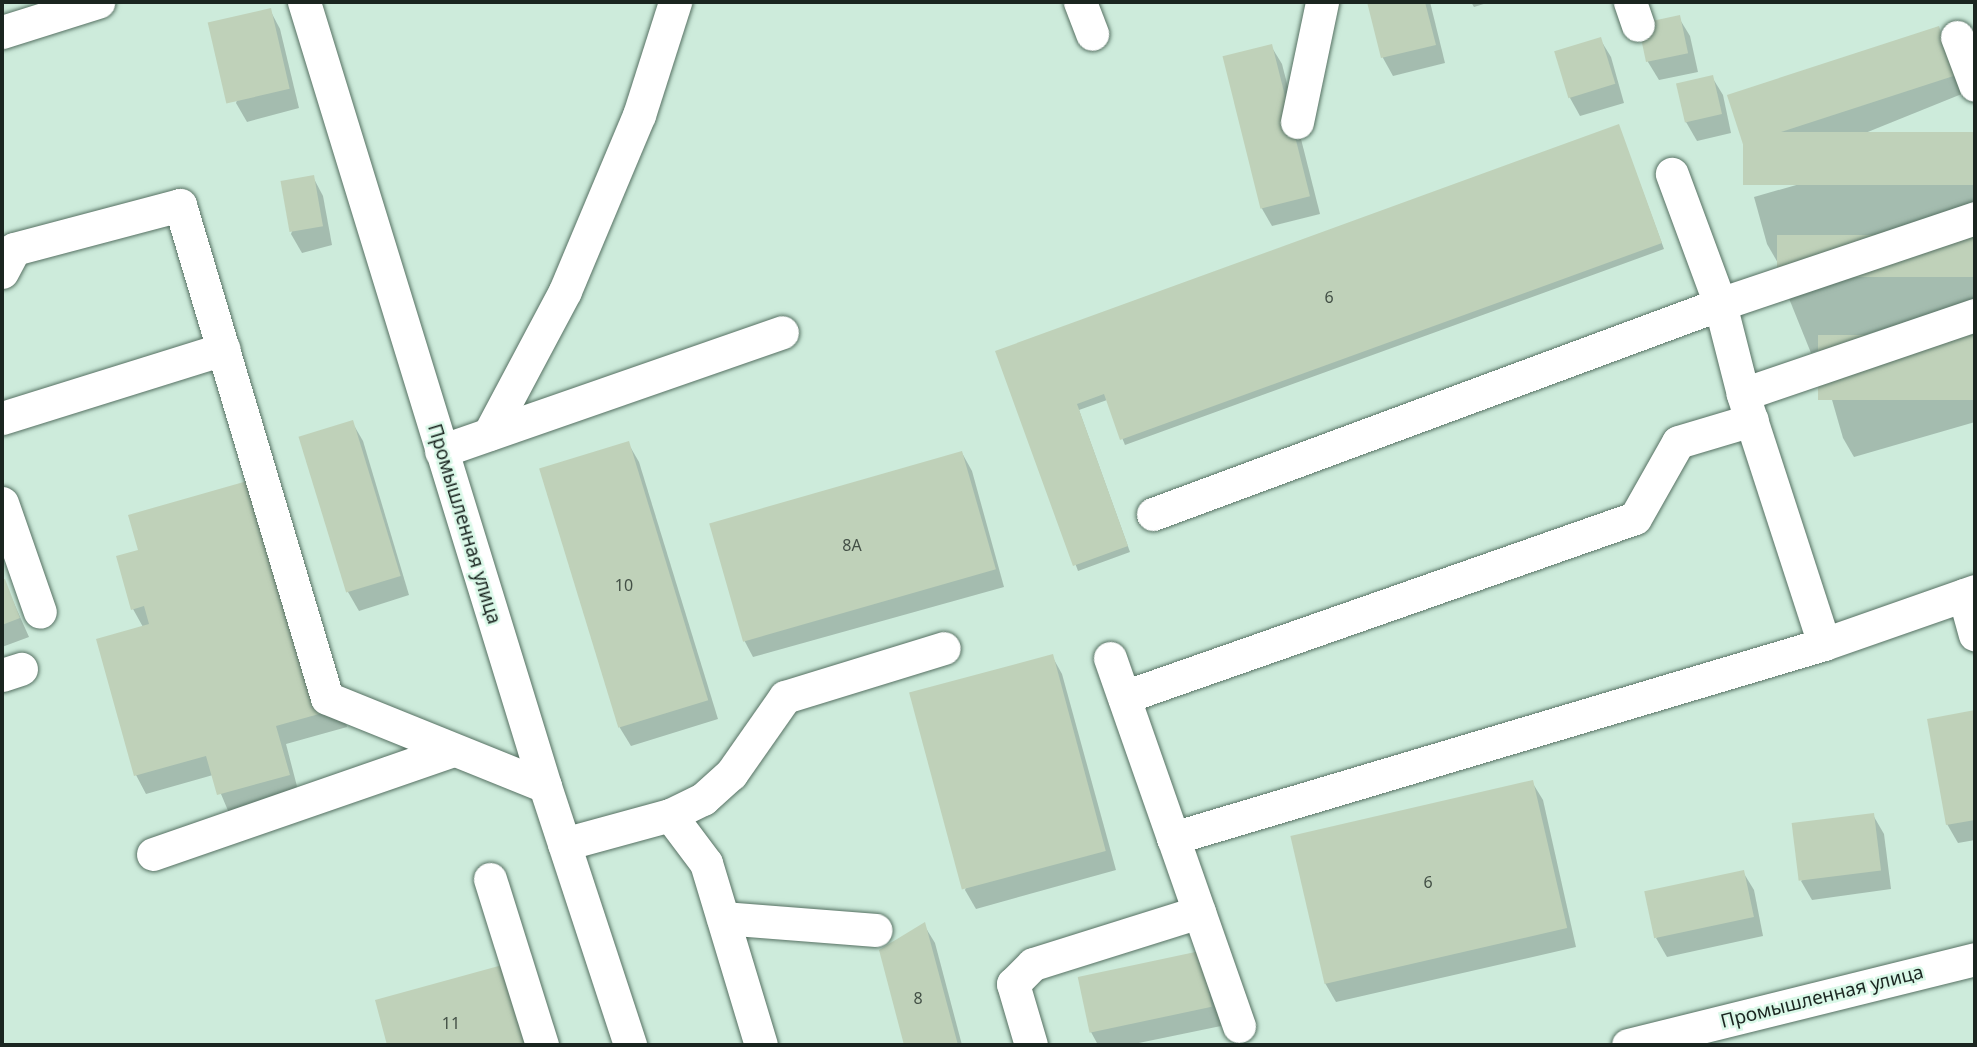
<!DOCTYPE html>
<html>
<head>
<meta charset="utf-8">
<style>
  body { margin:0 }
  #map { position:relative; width:1977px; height:1047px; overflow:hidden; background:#cdebdb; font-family:"Noto Sans",sans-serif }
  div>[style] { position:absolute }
  .shadow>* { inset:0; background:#0003; transform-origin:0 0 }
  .building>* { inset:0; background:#bfd1b9; transform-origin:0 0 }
  .roads { filter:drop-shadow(0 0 2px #567163) drop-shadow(0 0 2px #567163) }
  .minor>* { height:33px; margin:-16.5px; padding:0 16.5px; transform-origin:16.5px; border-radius:16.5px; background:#fff }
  span { translate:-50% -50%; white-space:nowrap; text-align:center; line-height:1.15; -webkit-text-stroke:5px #daf8e8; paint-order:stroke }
  .number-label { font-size:16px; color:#435046 }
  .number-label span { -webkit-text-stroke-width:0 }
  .street-label { font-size:19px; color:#1a2520 }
  .frame { position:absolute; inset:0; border:4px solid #1a2520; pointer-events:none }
</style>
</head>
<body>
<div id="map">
  <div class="shadow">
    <i style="clip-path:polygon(1369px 2px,1430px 2px,1445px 63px,1393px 76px,1383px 58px)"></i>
    <i style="clip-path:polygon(1471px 2px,1490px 2px,1474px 7px)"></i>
    <i style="clip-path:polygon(270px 10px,280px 29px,299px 108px,247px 122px,236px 103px)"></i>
    <i style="clip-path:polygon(1679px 18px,1690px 36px,1698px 72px,1659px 80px,1648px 62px,1640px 27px)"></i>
    <i style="left:1938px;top:28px;width:70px;height:219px;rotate:68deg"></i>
    <i style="clip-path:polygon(1600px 39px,1611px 57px,1624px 103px,1580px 116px,1570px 98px,1556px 52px)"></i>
    <i style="clip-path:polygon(1271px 46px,1282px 64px,1320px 214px,1272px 226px,1261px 207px)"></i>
    <i style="clip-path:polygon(1712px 77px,1723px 95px,1731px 133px,1697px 141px,1686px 122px)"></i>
    <i style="clip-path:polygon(1619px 127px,1664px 249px,1125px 445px,1107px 400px,1079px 410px,1130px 552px,1078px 571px,997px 352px)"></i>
    <i style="clip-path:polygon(1975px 134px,1975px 207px,1778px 263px,1767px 244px,1754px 197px)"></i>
    <i style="clip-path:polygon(313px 177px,323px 196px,332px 245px,302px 253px,291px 234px)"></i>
    <i style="clip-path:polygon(1975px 237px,1975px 299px,1811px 353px,1788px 296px)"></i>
    <i style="clip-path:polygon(1975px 337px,1975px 422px,1854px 457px,1843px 438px,1826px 379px)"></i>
    <i style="clip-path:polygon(352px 422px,363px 441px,409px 595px,359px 611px,348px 592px)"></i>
    <i style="clip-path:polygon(628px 443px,639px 462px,718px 719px,631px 746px,620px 728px,541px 470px)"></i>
    <i style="clip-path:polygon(962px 453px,972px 471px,1004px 587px,753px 657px,743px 638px)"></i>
    <i style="clip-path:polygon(282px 495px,347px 727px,286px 744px,299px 794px,229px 813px,213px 775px,146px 794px,136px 775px,143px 627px,133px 609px)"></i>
    <i style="clip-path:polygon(4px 581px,29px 637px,2px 647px,2px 582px)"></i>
    <i style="clip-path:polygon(1052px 656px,1062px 674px,1116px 870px,976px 909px,965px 890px)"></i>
    <i style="clip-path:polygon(1975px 712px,1975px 840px,1958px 843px,1947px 824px,1929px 720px)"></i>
    <i style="clip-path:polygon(1532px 782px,1543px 800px,1576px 947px,1336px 1002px,1325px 983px)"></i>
    <i style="clip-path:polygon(1873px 815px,1884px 834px,1891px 889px,1812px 900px,1801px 881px)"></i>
    <i style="clip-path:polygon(1743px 872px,1754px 890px,1763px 936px,1667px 957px,1656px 938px)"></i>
    <i style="clip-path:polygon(924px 925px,935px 943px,962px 1045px,906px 1045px,881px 951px)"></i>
    <i style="clip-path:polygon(1209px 972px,1221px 1026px,1129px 1045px,1098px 1045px,1091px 1032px)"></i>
    <i style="clip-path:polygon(377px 1001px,532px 1045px,389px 1045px)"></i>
  </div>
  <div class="building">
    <i style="clip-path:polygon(1367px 2px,1425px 2px,1436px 45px,1381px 58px)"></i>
    <i style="left:271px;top:8px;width:83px;height:65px;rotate:77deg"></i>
    <i style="left:1680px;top:15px;width:39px;height:43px;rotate:78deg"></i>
    <i style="left:1939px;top:26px;width:52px;height:223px;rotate:72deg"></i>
    <i style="left:1601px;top:37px;width:49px;height:49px;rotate:73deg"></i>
    <i style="left:1272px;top:44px;width:157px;height:51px;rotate:76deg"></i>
    <i style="left:1713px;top:75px;width:40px;height:38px;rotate:77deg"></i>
    <i style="clip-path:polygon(1619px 124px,1662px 243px,1120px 440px,1104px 394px,1077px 404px,1128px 546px,1073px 566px,995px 351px)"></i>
    <i style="left:1975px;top:132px;width:53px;height:232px;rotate:90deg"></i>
    <i style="left:314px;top:175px;width:52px;height:34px;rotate:80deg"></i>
    <i style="left:1975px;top:235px;width:42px;height:198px;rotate:90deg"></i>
    <i style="left:1975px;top:335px;width:65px;height:157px;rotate:90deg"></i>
    <i style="left:353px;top:420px;width:163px;height:57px;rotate:73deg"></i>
    <i style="left:629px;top:441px;width:271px;height:94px;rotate:73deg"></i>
    <i style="left:962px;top:451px;width:123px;height:263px;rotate:74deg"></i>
    <i style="clip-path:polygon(272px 474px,337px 709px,276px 726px,290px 775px,217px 795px,206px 756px,134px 776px,96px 639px,149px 624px,144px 606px,131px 610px,116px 556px,138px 550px,128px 515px)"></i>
    <i style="clip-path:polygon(5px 579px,20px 618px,2px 625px,2px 580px)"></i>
    <i style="left:1053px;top:654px;width:204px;height:149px;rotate:75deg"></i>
    <i style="clip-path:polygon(1975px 710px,1975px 820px,1946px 825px,1927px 719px)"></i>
    <i style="left:1533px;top:780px;width:152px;height:249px;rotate:77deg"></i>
    <i style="left:1874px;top:813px;width:58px;height:83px;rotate:83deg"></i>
    <i style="left:1744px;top:870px;width:48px;height:102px;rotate:78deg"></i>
    <i style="clip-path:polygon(925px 922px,958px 1045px,904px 1045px,879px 950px)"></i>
    <i style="left:1200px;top:951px;width:57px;height:125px;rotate:78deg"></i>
    <i style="clip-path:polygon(506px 964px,528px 1045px,387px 1045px,375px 1000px)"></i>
  </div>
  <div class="roads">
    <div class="minor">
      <i style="left:304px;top:2px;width:820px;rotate:72.91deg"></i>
      <i style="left:545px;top:786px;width:273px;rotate:71.8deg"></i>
      <i style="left:1080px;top:2px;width:34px;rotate:69deg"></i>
      <i style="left:1630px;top:2px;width:24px;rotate:71deg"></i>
      <i style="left:2px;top:32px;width:101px;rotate:-17.4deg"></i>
      <i style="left:1957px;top:37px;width:51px;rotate:69.4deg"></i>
      <i style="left:1297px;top:122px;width:123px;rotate:-78.2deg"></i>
      <i style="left:2px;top:272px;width:26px;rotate:-62deg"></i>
      <i style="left:14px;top:249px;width:172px;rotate:-14.8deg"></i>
      <i style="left:180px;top:205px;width:514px;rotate:73.4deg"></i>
      <i style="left:327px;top:698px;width:235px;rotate:22deg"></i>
      <i style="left:1743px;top:394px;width:245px;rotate:-18.8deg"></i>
      <i style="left:2px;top:418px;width:232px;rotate:-17.3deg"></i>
      <i style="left:489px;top:434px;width:162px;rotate:-62deg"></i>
      <i style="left:565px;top:291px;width:191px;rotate:-67.2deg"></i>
      <i style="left:639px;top:115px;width:119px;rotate:-72.3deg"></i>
      <i style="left:441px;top:451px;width:361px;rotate:-19.2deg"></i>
      <i style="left:2px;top:503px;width:115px;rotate:70.8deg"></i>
      <i style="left:1153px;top:514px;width:605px;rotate:-20.32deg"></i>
      <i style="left:1720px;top:304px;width:269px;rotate:-18.6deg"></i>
      <i style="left:1964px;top:595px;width:41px;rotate:74.6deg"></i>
      <i style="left:1824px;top:644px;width:160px;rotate:-19.3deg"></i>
      <i style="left:1110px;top:658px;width:191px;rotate:70.7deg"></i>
      <i style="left:2px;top:675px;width:20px;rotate:-18deg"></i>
      <i style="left:1124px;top:697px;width:541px;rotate:-19.31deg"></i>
      <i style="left:1635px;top:518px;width:87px;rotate:-60.5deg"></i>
      <i style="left:1678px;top:442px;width:77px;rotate:-16.6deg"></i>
      <i style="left:670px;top:815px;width:60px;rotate:53.1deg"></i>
      <i style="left:706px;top:863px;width:190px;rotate:73.2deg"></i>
      <i style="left:564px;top:844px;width:110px;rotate:-15.3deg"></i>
      <i style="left:670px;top:815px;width:37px;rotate:-26deg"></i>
      <i style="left:703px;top:799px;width:38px;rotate:-42deg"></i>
      <i style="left:731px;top:774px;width:94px;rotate:-55deg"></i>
      <i style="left:785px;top:697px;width:166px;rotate:-17.1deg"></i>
      <i style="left:153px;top:854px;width:318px;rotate:-19.1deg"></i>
      <i style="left:490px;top:879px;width:174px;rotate:72.6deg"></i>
      <i style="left:723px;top:918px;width:153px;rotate:4.5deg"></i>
      <i style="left:1239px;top:1026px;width:199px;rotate:-109.3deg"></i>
      <i style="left:1173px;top:838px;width:679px;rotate:-16.59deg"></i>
      <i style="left:1824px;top:644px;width:263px;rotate:-108deg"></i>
      <i style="left:1743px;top:394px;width:93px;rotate:-104.3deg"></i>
      <i style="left:1720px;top:304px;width:139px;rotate:-110.3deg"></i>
      <i style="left:1031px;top:1045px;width:64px;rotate:-106.4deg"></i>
      <i style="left:1013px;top:984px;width:28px;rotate:-45deg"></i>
      <i style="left:1033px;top:964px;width:174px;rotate:-17.4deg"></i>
      <i style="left:1628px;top:1045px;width:357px;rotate:-13.9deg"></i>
    </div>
  </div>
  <div class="number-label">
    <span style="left:1329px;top:297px">6</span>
    <span style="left:852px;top:545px">8А</span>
    <span style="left:624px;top:585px">10</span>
    <span style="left:1428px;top:882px">6</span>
    <span style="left:918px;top:998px">8</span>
    <span style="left:451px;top:1023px">11</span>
  </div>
  <div class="street-label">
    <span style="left:464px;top:524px;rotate:73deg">Промышленная улица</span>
    <span style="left:1822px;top:997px;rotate:-14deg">Промышленная улица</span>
  </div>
  <div class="frame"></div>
</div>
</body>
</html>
